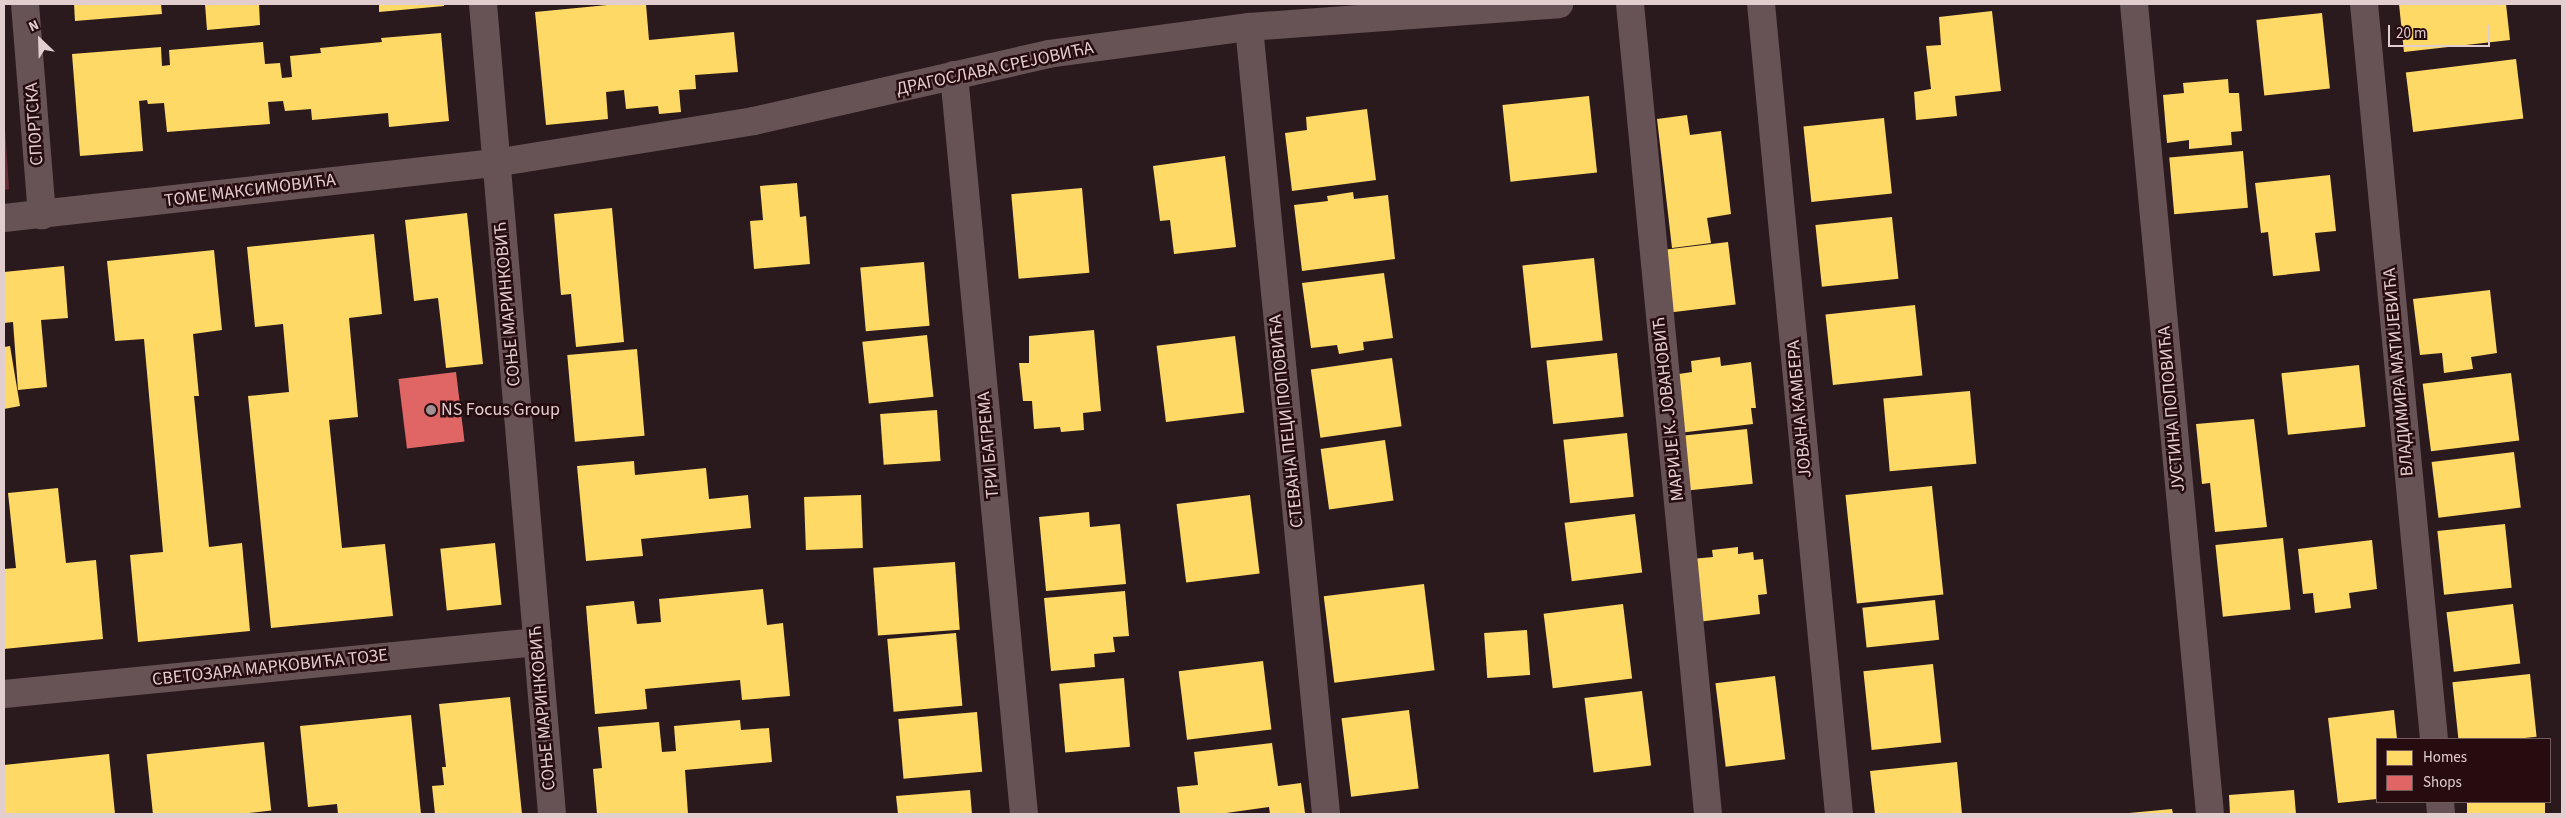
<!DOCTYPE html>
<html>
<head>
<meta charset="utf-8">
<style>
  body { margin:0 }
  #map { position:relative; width:2566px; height:818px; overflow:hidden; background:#2a1a1d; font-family:"Source Sans 3",sans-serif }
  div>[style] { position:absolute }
  .green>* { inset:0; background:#652b34 }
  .homes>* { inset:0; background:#ffd966; transform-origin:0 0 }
  .shops>* { inset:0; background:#e06666; transform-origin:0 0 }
  .minor>* { height:28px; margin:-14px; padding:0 14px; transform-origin:14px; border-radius:14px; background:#675255 }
  .tertiary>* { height:28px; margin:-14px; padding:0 14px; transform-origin:14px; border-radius:14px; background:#675255 }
  .dots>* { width:14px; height:14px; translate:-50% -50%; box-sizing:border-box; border:2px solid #260b0f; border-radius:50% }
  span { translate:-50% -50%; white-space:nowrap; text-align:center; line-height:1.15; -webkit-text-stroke:5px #260b0f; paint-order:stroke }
  .street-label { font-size:18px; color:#e2cecf }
  .poi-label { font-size:18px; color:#e2cecf }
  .left { translate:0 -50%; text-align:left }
  .frame { position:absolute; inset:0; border:5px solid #e2cecf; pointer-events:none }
  .legend { position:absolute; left:2376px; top:738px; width:175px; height:65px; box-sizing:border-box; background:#260b0f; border:1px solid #71595c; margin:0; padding:6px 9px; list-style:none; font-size:15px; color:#e2cecf }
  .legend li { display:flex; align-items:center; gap:10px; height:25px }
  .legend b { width:25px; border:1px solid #71595c }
  .north { position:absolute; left:15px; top:15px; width:50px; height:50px; -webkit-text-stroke:4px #260b0f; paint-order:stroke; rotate:336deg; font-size:14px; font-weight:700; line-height:20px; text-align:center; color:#e2cecf }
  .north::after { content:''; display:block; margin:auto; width:18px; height:22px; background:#e2cecf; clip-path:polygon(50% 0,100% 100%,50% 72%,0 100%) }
  .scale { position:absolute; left:2388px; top:25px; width:102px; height:22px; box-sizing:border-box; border:2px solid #e2cecf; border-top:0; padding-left:6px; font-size:15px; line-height:18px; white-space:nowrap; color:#e2cecf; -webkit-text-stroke:4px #260b0f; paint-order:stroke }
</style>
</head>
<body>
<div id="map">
  <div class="green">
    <i style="clip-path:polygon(4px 113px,9px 189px,4px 190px)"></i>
  </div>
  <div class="homes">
    <i style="clip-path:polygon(74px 4px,161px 4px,162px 14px,75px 21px)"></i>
    <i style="clip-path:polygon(205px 4px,259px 4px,260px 25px,207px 30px)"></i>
    <i style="clip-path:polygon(379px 4px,444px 4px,444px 6px,379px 12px)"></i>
    <i style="clip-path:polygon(618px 4px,646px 4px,649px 40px,734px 32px,738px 72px,695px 75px,696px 89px,679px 90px,681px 112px,659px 114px,658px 106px,626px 109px,624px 90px,606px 92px,608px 119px,546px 125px,535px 12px)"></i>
    <i style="clip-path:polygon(2399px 4px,2506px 4px,2510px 40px,2404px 52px)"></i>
    <i style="clip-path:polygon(1992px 11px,2001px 91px,1955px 96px,1957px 116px,1916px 120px,1914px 92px,1931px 89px,1926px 46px,1941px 45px,1939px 17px)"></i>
    <i style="left:2322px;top:13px;width:76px;height:66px;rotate:84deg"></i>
    <i style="clip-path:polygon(441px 33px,449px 121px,389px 127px,388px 113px,312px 120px,311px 109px,285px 111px,283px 101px,268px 102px,270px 124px,167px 132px,164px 103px,148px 104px,147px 100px,139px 101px,143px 151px,80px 156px,72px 54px,161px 47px,162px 66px,170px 65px,169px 50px,263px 42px,265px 64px,280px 63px,282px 78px,292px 77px,290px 56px,321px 53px,320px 48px,382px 42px,381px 38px)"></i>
    <i style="left:2516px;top:59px;width:60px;height:111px;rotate:83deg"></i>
    <i style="clip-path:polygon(2228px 79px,2229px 93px,2239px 93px,2242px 131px,2231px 132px,2232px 145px,2189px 149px,2189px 140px,2167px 143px,2163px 95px,2184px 93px,2183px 83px)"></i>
    <i style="left:1589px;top:96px;width:77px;height:87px;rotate:84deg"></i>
    <i style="clip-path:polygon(1367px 109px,1376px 180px,1292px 191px,1285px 133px,1307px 130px,1306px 117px)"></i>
    <i style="clip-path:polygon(1687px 115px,1690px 135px,1721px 131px,1731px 214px,1707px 218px,1711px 243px,1672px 248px,1657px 119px)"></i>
    <i style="left:1884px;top:118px;width:76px;height:81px;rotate:84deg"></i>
    <i style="left:2243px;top:151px;width:57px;height:74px;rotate:85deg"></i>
    <i style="clip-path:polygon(1225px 156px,1236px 247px,1174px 254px,1170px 220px,1160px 221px,1153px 166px)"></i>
    <i style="clip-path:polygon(2330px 175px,2336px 231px,2315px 233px,2320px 271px,2273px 276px,2268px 232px,2261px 233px,2255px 183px)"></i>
    <i style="clip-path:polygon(797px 183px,800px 217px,806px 216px,810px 264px,754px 269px,750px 221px,763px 220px,760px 186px)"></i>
    <i style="left:1082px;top:188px;width:85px;height:71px;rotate:85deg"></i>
    <i style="clip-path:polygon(1353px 192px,1354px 199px,1388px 195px,1395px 259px,1302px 271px,1294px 205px,1328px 201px,1327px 196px)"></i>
    <i style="clip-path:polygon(612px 208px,624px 342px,576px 347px,571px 294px,561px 295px,554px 214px)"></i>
    <i style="clip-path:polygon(467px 213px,483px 364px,446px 368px,438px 298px,414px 301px,405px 220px)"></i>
    <i style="left:1892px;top:217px;width:62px;height:77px;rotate:84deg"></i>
    <i style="clip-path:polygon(374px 234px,382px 314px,349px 318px,358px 417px,329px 420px,342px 548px,385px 544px,393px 616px,271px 628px,248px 396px,289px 392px,283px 324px,255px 327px,247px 247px)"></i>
    <i style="left:1728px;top:242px;width:63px;height:68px;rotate:83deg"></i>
    <i style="clip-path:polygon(214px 250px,222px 330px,193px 334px,199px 396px,194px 396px,209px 547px,242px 543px,250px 631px,138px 642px,130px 555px,163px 552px,144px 339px,115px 341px,107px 261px)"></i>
    <i style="left:1594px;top:258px;width:83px;height:72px;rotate:84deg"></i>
    <i style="left:924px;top:262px;width:64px;height:64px;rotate:85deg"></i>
    <i style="clip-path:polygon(64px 266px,68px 318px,41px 320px,47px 387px,18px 390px,13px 322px,4px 323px,4px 272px)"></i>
    <i style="clip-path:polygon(1384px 273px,1393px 338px,1363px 342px,1364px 350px,1339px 354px,1337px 345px,1311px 348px,1302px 283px)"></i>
    <i style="clip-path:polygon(2490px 290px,2497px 353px,2471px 357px,2473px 369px,2444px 373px,2442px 353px,2420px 355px,2413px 299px)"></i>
    <i style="left:1915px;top:305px;width:71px;height:90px;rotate:84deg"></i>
    <i style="clip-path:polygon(1094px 330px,1101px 411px,1083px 413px,1084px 430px,1061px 432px,1060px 427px,1034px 429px,1032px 401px,1023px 401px,1019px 363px,1029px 363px,1029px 336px)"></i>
    <i style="left:927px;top:335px;width:62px;height:65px;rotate:84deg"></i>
    <i style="left:1235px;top:336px;width:77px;height:79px;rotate:83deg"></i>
    <i style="clip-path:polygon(10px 346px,20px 406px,4px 409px,4px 347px)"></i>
    <i style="left:637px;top:349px;width:87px;height:70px;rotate:85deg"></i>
    <i style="left:1617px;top:353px;width:64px;height:71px;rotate:84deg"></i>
    <i style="clip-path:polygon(1720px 357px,1721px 366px,1751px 362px,1756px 408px,1751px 408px,1753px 424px,1679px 433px,1672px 375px,1692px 372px,1691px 361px)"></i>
    <i style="left:1392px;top:358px;width:69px;height:82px;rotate:82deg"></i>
    <i style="left:2359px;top:365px;width:62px;height:78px;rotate:84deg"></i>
    <i style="left:2511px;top:373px;width:68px;height:89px;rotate:83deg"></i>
    <i style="left:1970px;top:391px;width:73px;height:87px;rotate:85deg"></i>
    <i style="left:937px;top:410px;width:51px;height:57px;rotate:86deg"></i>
    <i style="clip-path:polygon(2254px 419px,2267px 527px,2215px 532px,2210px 483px,2202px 484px,2196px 424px)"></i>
    <i style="left:1747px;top:429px;width:55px;height:68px;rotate:84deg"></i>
    <i style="left:1627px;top:433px;width:64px;height:64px;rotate:84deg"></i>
    <i style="left:1385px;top:440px;width:61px;height:65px;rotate:82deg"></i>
    <i style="left:2514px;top:452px;width:56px;height:83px;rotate:83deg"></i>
    <i style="clip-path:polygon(634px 461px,635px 475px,706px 468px,709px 499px,748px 495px,751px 528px,641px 539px,643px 556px,586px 561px,577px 466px)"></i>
    <i style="left:1932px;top:486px;width:109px;height:87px;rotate:84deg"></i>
    <i style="clip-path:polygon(58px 488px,66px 563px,96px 560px,103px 639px,4px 649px,4px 569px,16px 568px,8px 493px)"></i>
    <i style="left:861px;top:495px;width:53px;height:57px;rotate:88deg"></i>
    <i style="left:1250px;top:495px;width:79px;height:74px;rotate:83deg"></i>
    <i style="clip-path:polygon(1089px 512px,1090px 527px,1120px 524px,1126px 584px,1046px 591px,1039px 517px)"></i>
    <i style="left:1635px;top:514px;width:59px;height:71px;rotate:83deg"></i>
    <i style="left:2505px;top:524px;width:64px;height:68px;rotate:84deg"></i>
    <i style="left:2283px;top:538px;width:72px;height:68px;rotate:84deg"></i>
    <i style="clip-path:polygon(2372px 540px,2377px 589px,2349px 593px,2351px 608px,2315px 613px,2313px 593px,2303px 594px,2298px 549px)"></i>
    <i style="left:495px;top:543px;width:62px;height:55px;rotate:84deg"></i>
    <i style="clip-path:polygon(1738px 547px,1738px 554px,1753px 552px,1754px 560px,1763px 559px,1767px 594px,1758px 595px,1760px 614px,1698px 622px,1691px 559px,1713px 557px,1712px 550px)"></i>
    <i style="left:955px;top:562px;width:68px;height:82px;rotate:86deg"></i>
    <i style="left:1424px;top:584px;width:87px;height:101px;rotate:83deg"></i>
    <i style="clip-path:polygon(763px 589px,767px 625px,783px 623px,790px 696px,742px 700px,740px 680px,645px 689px,647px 709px,595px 714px,586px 606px,634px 601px,637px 624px,661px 622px,659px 599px)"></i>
    <i style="clip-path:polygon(1125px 591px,1129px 636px,1113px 637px,1115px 652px,1094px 654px,1095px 667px,1051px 671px,1044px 598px)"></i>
    <i style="left:1935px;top:600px;width:40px;height:73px;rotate:84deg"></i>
    <i style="left:1623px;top:604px;width:75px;height:80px;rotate:83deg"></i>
    <i style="left:2513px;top:604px;width:60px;height:67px;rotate:83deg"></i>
    <i style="left:1527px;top:630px;width:45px;height:43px;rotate:86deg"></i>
    <i style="left:956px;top:633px;width:73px;height:69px;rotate:85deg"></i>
    <i style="left:1263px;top:661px;width:69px;height:85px;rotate:83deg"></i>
    <i style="left:1933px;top:664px;width:79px;height:70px;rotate:84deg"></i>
    <i style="left:2530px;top:674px;width:63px;height:78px;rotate:84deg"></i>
    <i style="left:1775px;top:676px;width:84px;height:60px;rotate:83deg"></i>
    <i style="left:1124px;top:678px;width:69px;height:65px;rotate:85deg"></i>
    <i style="left:1642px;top:691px;width:75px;height:58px;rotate:83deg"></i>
    <i style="clip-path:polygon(510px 697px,522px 814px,435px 814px,432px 786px,444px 785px,442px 767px,446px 767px,439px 704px)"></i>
    <i style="left:1409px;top:710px;width:79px;height:68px;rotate:83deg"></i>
    <i style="clip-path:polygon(2394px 710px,2397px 739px,2377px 739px,2377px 799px,2338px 803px,2328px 718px)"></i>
    <i style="left:977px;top:712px;width:60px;height:79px;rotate:85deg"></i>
    <i style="clip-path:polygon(411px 715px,421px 814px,338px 814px,337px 804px,308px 807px,300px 726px)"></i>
    <i style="clip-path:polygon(740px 720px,741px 730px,769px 728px,772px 762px,685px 770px,688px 814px,597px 814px,593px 769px,602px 768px,598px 727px,659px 722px,662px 752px,676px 751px,674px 726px)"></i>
    <i style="left:264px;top:742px;width:69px;height:118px;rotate:84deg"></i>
    <i style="clip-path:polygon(1272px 743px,1278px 786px,1301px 783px,1305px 813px,1270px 814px,1269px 807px,1219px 814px,1180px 814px,1177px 787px,1198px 785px,1194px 752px)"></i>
    <i style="clip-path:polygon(109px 754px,115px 814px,4px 814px,4px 765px)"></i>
    <i style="clip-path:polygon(1957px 762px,1962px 814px,1875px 814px,1870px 771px)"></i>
    <i style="clip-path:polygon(970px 790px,972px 814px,898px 814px,896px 796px)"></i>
    <i style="clip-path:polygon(2294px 790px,2296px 814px,2230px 814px,2229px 795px)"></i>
    <i style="left:2467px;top:802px;width:78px;height:12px"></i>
    <i style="clip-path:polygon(2172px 809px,2173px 814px,2130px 814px,2129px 813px)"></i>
  </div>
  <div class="shops">
    <i style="left:456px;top:372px;width:70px;height:58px;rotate:83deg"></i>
  </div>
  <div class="minor">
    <i style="left:25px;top:4px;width:212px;rotate:85.4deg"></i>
    <i style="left:483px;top:4px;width:813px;rotate:85.13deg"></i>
    <i style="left:1630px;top:4px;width:814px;rotate:84.5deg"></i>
    <i style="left:1761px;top:4px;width:814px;rotate:84.5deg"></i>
    <i style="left:2134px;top:4px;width:814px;rotate:84.64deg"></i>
    <i style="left:2364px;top:4px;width:738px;rotate:84.56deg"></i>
    <i style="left:1249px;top:27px;width:791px;rotate:84.41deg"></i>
    <i style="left:954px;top:75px;width:742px;rotate:84.59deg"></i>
    <i style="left:4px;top:694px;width:536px;rotate:-5.57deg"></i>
    <i style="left:2440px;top:802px;width:12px;rotate:85deg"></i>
  </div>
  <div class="tertiary">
    <i style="left:4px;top:218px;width:494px;rotate:-6.4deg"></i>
    <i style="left:495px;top:163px;width:262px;rotate:-9.2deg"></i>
    <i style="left:754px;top:121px;width:302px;rotate:-12.8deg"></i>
    <i style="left:1048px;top:54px;width:203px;rotate:-7.7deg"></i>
    <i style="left:1249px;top:27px;width:311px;rotate:-4.2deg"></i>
  </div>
  <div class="dots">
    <i style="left:431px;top:410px;background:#a28f91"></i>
  </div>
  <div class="street-label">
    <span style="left:995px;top:69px;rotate:-12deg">ДРАГОСЛАВА СРЕЈОВИЋА</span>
    <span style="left:35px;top:124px;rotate:-94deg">СПОРТСКА</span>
    <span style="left:250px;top:191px;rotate:-7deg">ТОМЕ МАКСИМОВИЋА</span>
    <span style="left:508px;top:304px;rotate:-95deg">СОЊЕ МАРИНКОВИЋ</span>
    <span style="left:2399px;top:372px;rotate:-95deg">ВЛАДИМИРА МАТИЈЕВИЋА</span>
    <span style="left:1669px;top:409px;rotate:-96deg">МАРИЈЕ К. ЈОВАНОВИЋ</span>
    <span style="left:1800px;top:409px;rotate:-95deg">ЈОВАНА КАМБЕРА</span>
    <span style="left:2172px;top:409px;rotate:-95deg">ЈУСТИНА ПОПОВИЋА</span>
    <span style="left:1287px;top:421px;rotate:-96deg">СТЕВАНА ПЕЦИ ПОПОВИЋА</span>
    <span style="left:989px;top:445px;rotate:-95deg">ТРИ БАГРЕМА</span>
    <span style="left:270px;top:668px;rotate:-6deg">СВЕТОЗАРА МАРКОВИЋА ТОЗЕ</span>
    <span style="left:543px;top:708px;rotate:-95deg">СОЊЕ МАРИНКОВИЋ</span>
  </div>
  <div class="poi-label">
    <span class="left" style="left:441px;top:410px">NS Focus Group</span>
  </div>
  <div class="frame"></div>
  <ul class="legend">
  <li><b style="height:14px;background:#ffd966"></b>Homes</li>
  <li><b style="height:14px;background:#e06666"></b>Shops</li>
  </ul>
  <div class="north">N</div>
  <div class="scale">20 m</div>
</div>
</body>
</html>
